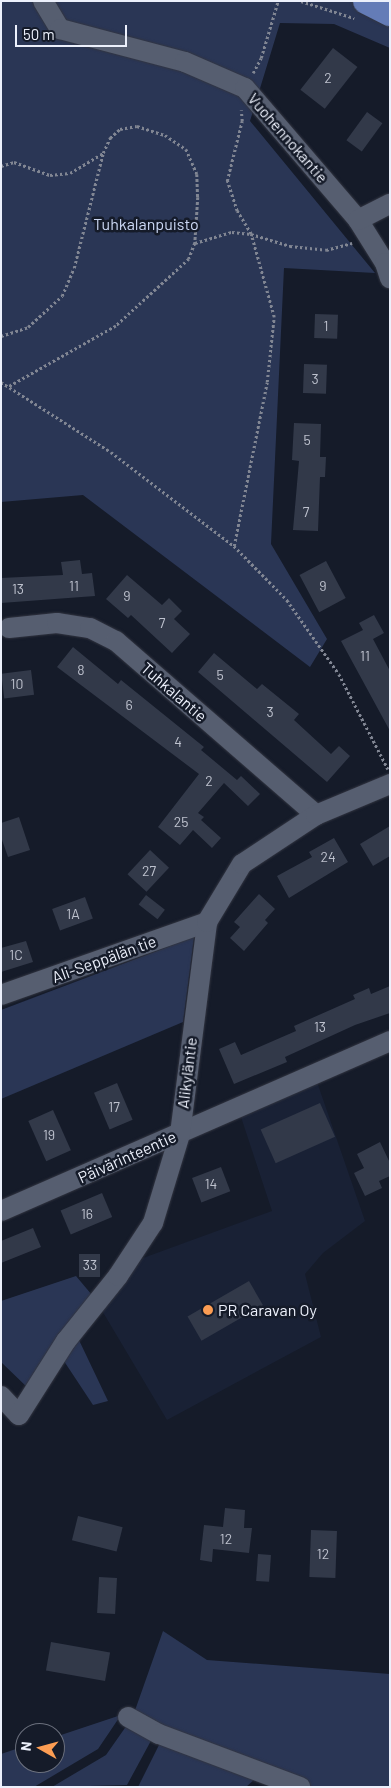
<!DOCTYPE html>
<html>
<head>
<meta charset="utf-8">
<style>
  body { margin:0 }
  #map { position:relative; width:391px; height:1788px; overflow:hidden; background:#151b29; font-family:Barlow,sans-serif }
  div>[style] { position:absolute }
  .built>* { inset:0; background:#192135 }
  .green>* { inset:0; background:#2a3655 }
  .building>* { inset:0; background:#323949; transform-origin:0 0 }
  .path>* { height:2.5px; margin-top:-1.25px; transform-origin:0; background:repeating-linear-gradient(90deg,#818693 0 2.5px,transparent 0 5px) }
  .roads { filter:drop-shadow(0 0 1px #323541) drop-shadow(0 0 1px #323541) }
  .minor>* { height:20px; margin:-10px; padding:0 10px; transform-origin:10px; border-radius:10px; background:#565e70 }
  .major>* { height:26px; margin:-13px; padding:0 13px; transform-origin:13px; border-radius:13px; background:#647cb7 }
  .dots>* { width:14px; height:14px; translate:-50% -50%; box-sizing:border-box; border:2px solid #151b29; border-radius:50% }
  span { translate:-50% -50%; white-space:nowrap; text-align:center; line-height:1.15; -webkit-text-stroke:5px #151b29; paint-order:stroke }
  .number-label { font-size:14px; color:#bec2ce }
  .number-label span { -webkit-text-stroke-width:0 }
  .street-label { font-size:16px; color:#ecf0fb }
  .park-label { font-size:16px; color:#ccd8f4 }
  .poi-label { font-size:16px; color:#ecf0fb }
  .left { translate:0 -50%; text-align:left }
  .frame { position:absolute; inset:0; border:2px solid #ecf0fb; pointer-events:none }
  .north { position:absolute; left:15px; top:1723px; width:50px; height:50px; box-sizing:border-box; background:#151b29; border:1px solid #6b707d; border-radius:50%; rotate:277deg; font-size:14px; font-weight:700; line-height:20px; text-align:center; color:#ecf0fb }
  .north::after { content:''; display:block; margin:auto; width:18px; height:22px; background:#fc9d53; clip-path:polygon(50% 0,100% 100%,50% 72%,0 100%) }
  .scale { position:absolute; left:15px; top:25px; width:112px; height:22px; box-sizing:border-box; border:2px solid #ecf0fb; border-top:0; padding-left:6px; font-size:15px; line-height:18px; white-space:nowrap; color:#ecf0fb; -webkit-text-stroke:4px #151b29; paint-order:stroke }
</style>
</head>
<body>
<div id="map">
  <div class="built">
    <i style="clip-path:polygon(316px 1079px,365px 1221px,323px 1253px,305px 1274px,321px 1337px,167px 1420px,101px 1309px,143px 1258px,272px 1211px,239px 1111px)"></i>
  </div>
  <div class="green">
    <i style="clip-path:polygon(1px 1px,390px 1px,390px 48px,334px 24px,280px 23px,250px 121px,375px 273px,284px 268px,271px 544px,327px 639px,310px 667px,83px 495px,1px 502px)"></i>
    <i style="clip-path:polygon(194px 937px,183px 1022px,1px 1099px,1px 1010px)"></i>
    <i style="clip-path:polygon(76px 1276px,97px 1301px,78px 1338px,108px 1401px,93px 1405px,56px 1349px,29px 1389px,1px 1362px,1px 1301px)"></i>
    <i style="clip-path:polygon(163px 1631px,207px 1660px,390px 1674px,390px 1787px,311px 1787px,133px 1716px)"></i>
    <i style="clip-path:polygon(121px 1715px,98px 1749px,34px 1787px,1px 1787px,1px 1754px,25px 1746px,25px 1763px,55px 1763px,55px 1737px)"></i>
    <i style="clip-path:polygon(127px 1725px,153px 1737px,127px 1785px,52px 1787px,106px 1755px)"></i>
    <i style="clip-path:polygon(161px 1741px,256px 1778px,246px 1787px,138px 1787px)"></i>
  </div>
  <div class="building">
    <i style="left:333px;top:48px;width:31px;height:53px;rotate:38deg"></i>
    <i style="left:367px;top:112px;width:19px;height:35px;rotate:36deg"></i>
    <i style="left:315px;top:314px;width:23px;height:24px;rotate:2deg"></i>
    <i style="left:304px;top:364px;width:23px;height:29px;rotate:2deg"></i>
    <i style="clip-path:polygon(294px 423px,321px 424px,320px 457px,326px 457px,325px 477px,320px 477px,318px 531px,293px 530px,299px 461px,292px 460px)"></i>
    <i style="clip-path:polygon(80px 560px,82px 574px,92px 573px,95px 596px,1px 603px,1px 578px,63px 575px,61px 562px)"></i>
    <i style="left:326px;top:561px;width:42px;height:30px;rotate:62deg"></i>
    <i style="clip-path:polygon(127px 575px,162px 605px,169px 598px,182px 611px,174px 619px,190px 634px,172px 653px,131px 615px,128px 618px,106px 599px)"></i>
    <i style="clip-path:polygon(374px 615px,384px 633px,373px 639px,390px 671px,390px 731px,341px 641px,363px 630px,359px 623px)"></i>
    <i style="clip-path:polygon(73px 647px,118px 684px,121px 680px,204px 747px,201px 750px,237px 780px,241px 776px,260px 794px,248px 806px,224px 783px,198px 813px,204px 817px,201px 820px,221px 838px,212px 848px,193px 830px,180px 845px,158px 827px,199px 774px,57px 667px)"></i>
    <i style="clip-path:polygon(214px 653px,257px 689px,262px 684px,299px 714px,294px 720px,331px 754px,339px 746px,350px 756px,327px 782px,198px 672px)"></i>
    <i style="left:31px;top:670px;width:25px;height:30px;rotate:83deg"></i>
    <i style="clip-path:polygon(19px 817px,30px 850px,8px 857px,1px 837px,1px 823px)"></i>
    <i style="clip-path:polygon(390px 826px,390px 856px,373px 866px,360px 844px)"></i>
    <i style="clip-path:polygon(334px 838px,348px 862px,289px 898px,277px 876px,312px 857px,309px 852px)"></i>
    <i style="left:150px;top:850px;width:26px;height:33px;rotate:43deg"></i>
    <i style="clip-path:polygon(259px 894px,275px 909px,265px 920px,268px 923px,244px 951px,230px 938px,240px 927px,234px 922px)"></i>
    <i style="left:146px;top:895px;width:24px;height:12px;rotate:38deg"></i>
    <i style="left:85px;top:897px;width:23px;height:35px;rotate:70deg"></i>
    <i style="clip-path:polygon(26px 941px,33px 962px,1px 972px,1px 948px)"></i>
    <i style="clip-path:polygon(390px 986px,390px 1013px,355px 1025px,285px 1057px,287px 1062px,234px 1084px,219px 1049px,235px 1042px,241px 1055px,296px 1031px,294px 1026px,355px 999px,353px 995px,369px 988px,371px 994px)"></i>
    <i style="left:117px;top:1083px;width:40px;height:25px;rotate:67deg"></i>
    <i style="left:320px;top:1103px;width:37px;height:65px;rotate:66deg"></i>
    <i style="left:53px;top:1110px;width:44px;height:27px;rotate:66deg"></i>
    <i style="clip-path:polygon(380px 1142px,390px 1163px,390px 1176px,379px 1181px,382px 1188px,365px 1196px,354px 1173px,364px 1168px,357px 1154px)"></i>
    <i style="left:221px;top:1167px;width:26px;height:31px;rotate:69deg"></i>
    <i style="left:102px;top:1193px;width:26px;height:45px;rotate:67deg"></i>
    <i style="clip-path:polygon(33px 1228px,41px 1247px,1px 1263px,1px 1241px)"></i>
    <i style="left:79px;top:1254px;width:21px;height:23px"></i>
    <i style="left:249px;top:1281px;width:28px;height:71px;rotate:60deg"></i>
    <i style="clip-path:polygon(225px 1508px,245px 1510px,244px 1528px,252px 1528px,249px 1553px,213px 1549px,212px 1562px,200px 1560px,204px 1525px,223px 1527px)"></i>
    <i style="left:78px;top:1516px;width:46px;height:25px;rotate:14deg"></i>
    <i style="left:311px;top:1530px;width:26px;height:47px;rotate:2deg"></i>
    <i style="left:258px;top:1554px;width:13px;height:27px;rotate:4deg"></i>
    <i style="left:99px;top:1577px;width:18px;height:36px;rotate:3deg"></i>
    <i style="left:51px;top:1642px;width:60px;height:29px;rotate:10deg"></i>
  </div>
  <div class="path">
    <i style="left:301px;top:1px;width:56px;rotate:17.8deg"></i>
    <i style="left:253px;top:73px;width:17px;rotate:-62deg"></i>
    <i style="left:261px;top:58px;width:59px;rotate:-73.4deg"></i>
    <i style="left:1px;top:166px;width:14px;rotate:-17deg"></i>
    <i style="left:14px;top:162px;width:38px;rotate:20deg"></i>
    <i style="left:50px;top:175px;width:20px;rotate:-6deg"></i>
    <i style="left:70px;top:173px;width:39px;rotate:-31deg"></i>
    <i style="left:195px;top:243px;width:39px;rotate:-17deg"></i>
    <i style="left:232px;top:232px;width:19px;rotate:6deg"></i>
    <i style="left:251px;top:234px;width:41px;rotate:17.1deg"></i>
    <i style="left:290px;top:246px;width:36px;rotate:6deg"></i>
    <i style="left:326px;top:250px;width:27px;rotate:-15deg"></i>
    <i style="left:1px;top:336px;width:28px;rotate:-18deg"></i>
    <i style="left:28px;top:327px;width:46px;rotate:-42.4deg"></i>
    <i style="left:62px;top:296px;width:30px;rotate:-67deg"></i>
    <i style="left:74px;top:268px;width:119px;rotate:-75.8deg"></i>
    <i style="left:103px;top:153px;width:17px;rotate:-65deg"></i>
    <i style="left:110px;top:138px;width:13px;rotate:-42deg"></i>
    <i style="left:120px;top:129px;width:17px;rotate:-10deg"></i>
    <i style="left:137px;top:126px;width:29px;rotate:18deg"></i>
    <i style="left:165px;top:135px;width:25px;rotate:34deg"></i>
    <i style="left:186px;top:149px;width:27px;rotate:66deg"></i>
    <i style="left:197px;top:174px;width:23px;rotate:88deg"></i>
    <i style="left:198px;top:197px;width:46px;rotate:93.7deg"></i>
    <i style="left:195px;top:243px;width:17px;rotate:111deg"></i>
    <i style="left:189px;top:259px;width:99px;rotate:137.5deg"></i>
    <i style="left:116px;top:326px;width:124px;rotate:150.5deg"></i>
    <i style="left:1px;top:382px;width:130px;rotate:32.5deg"></i>
    <i style="left:111px;top:452px;width:155px;rotate:37.4deg"></i>
    <i style="left:234px;top:546px;width:76px;rotate:45.5deg"></i>
    <i style="left:287px;top:600px;width:90px;rotate:54.9deg"></i>
    <i style="left:339px;top:674px;width:107px;rotate:62.7deg"></i>
    <i style="left:234px;top:546px;width:167px;rotate:-78.6deg"></i>
    <i style="left:267px;top:382px;width:65px;rotate:-83.9deg"></i>
    <i style="left:274px;top:317px;width:86px;rotate:-105.5deg"></i>
    <i style="left:251px;top:234px;width:27px;rotate:-121deg"></i>
    <i style="left:237px;top:211px;width:32px;rotate:-108deg"></i>
    <i style="left:227px;top:181px;width:62px;rotate:-76deg"></i>
    <i style="left:242px;top:121px;width:11px;rotate:-95deg"></i>
  </div>
  <div class="roads">
    <div class="minor">
      <i style="left:43px;top:1px;width:33px;rotate:59deg"></i>
      <i style="left:60px;top:29px;width:129px;rotate:14.8deg"></i>
      <i style="left:185px;top:62px;width:65px;rotate:23.4deg"></i>
      <i style="left:245px;top:88px;width:174px;rotate:49.4deg"></i>
      <i style="left:358px;top:220px;width:51px;rotate:57.9deg"></i>
      <i style="left:385px;top:263px;width:16px;rotate:72deg"></i>
      <i style="left:358px;top:220px;width:36px;rotate:-27deg"></i>
      <i style="left:9px;top:628px;width:48px;rotate:-5.9deg"></i>
      <i style="left:57px;top:623px;width:33px;rotate:9deg"></i>
      <i style="left:90px;top:628px;width:29px;rotate:27deg"></i>
      <i style="left:116px;top:641px;width:265px;rotate:41deg"></i>
      <i style="left:1px;top:995px;width:219px;rotate:-19.5deg"></i>
      <i style="left:1px;top:1211px;width:425px;rotate:-23.6deg"></i>
      <i style="left:1px;top:1396px;width:26px;rotate:47deg"></i>
      <i style="left:19px;top:1415px;width:88px;rotate:-57.6deg"></i>
      <i style="left:66px;top:1341px;width:83px;rotate:-51.3deg"></i>
      <i style="left:118px;top:1276px;width:64px;rotate:-56.6deg"></i>
      <i style="left:153px;top:1223px;width:93px;rotate:-73.1deg"></i>
      <i style="left:180px;top:1134px;width:214px;rotate:-82.7deg"></i>
      <i style="left:207px;top:922px;width:68px;rotate:-58.9deg"></i>
      <i style="left:242px;top:864px;width:89px;rotate:-33.5deg"></i>
      <i style="left:316px;top:815px;width:80px;rotate:-22.7deg"></i>
      <i style="left:128px;top:1717px;width:35px;rotate:29deg"></i>
      <i style="left:159px;top:1734px;width:151px;rotate:20.6deg"></i>
    </div>
    <div class="major">
      <i style="left:366px;top:1px;width:27px;rotate:27deg"></i>
    </div>
  </div>
  <div class="dots">
    <i style="left:208px;top:1310px;background:#fc9d53"></i>
  </div>
  <div class="number-label">
    <span style="left:328px;top:78px">2</span>
    <span style="left:326px;top:326px">1</span>
    <span style="left:315px;top:379px">3</span>
    <span style="left:307px;top:440px">5</span>
    <span style="left:306px;top:512px">7</span>
    <span style="left:74px;top:586px">11</span>
    <span style="left:323px;top:586px">9</span>
    <span style="left:18px;top:589px">13</span>
    <span style="left:127px;top:596px">9</span>
    <span style="left:162px;top:623px">7</span>
    <span style="left:365px;top:656px">11</span>
    <span style="left:81px;top:670px">8</span>
    <span style="left:220px;top:675px">5</span>
    <span style="left:17px;top:684px">10</span>
    <span style="left:129px;top:705px">6</span>
    <span style="left:270px;top:712px">3</span>
    <span style="left:178px;top:742px">4</span>
    <span style="left:209px;top:781px">2</span>
    <span style="left:181px;top:822px">25</span>
    <span style="left:328px;top:857px">24</span>
    <span style="left:149px;top:871px">27</span>
    <span style="left:73px;top:914px">1A</span>
    <span style="left:16px;top:955px">1C</span>
    <span style="left:320px;top:1027px">13</span>
    <span style="left:114px;top:1107px">17</span>
    <span style="left:49px;top:1135px">19</span>
    <span style="left:211px;top:1184px">14</span>
    <span style="left:87px;top:1214px">16</span>
    <span style="left:90px;top:1265px">33</span>
    <span style="left:226px;top:1539px">12</span>
    <span style="left:323px;top:1554px">12</span>
  </div>
  <div class="street-label">
    <span style="left:288px;top:138px;rotate:49deg">Vuohennokantie</span>
    <span style="left:174px;top:692px;rotate:41deg">Tuhkalantie</span>
    <span style="left:104px;top:959px;rotate:-20deg">Ali-Seppälän tie</span>
    <span style="left:187px;top:1073px;rotate:-83deg">Alikyläntie</span>
    <span style="left:127px;top:1157px;rotate:-24deg">Päivärinteentie</span>
  </div>
  <div class="park-label">
    <span style="left:146px;top:224px">Tuhkalanpuisto</span>
  </div>
  <div class="poi-label">
    <span class="left" style="left:218px;top:1310px">PR Caravan Oy</span>
  </div>
  <div class="frame"></div>
  <div class="north">N</div>
  <div class="scale">50 m</div>
</div>
</body>
</html>
